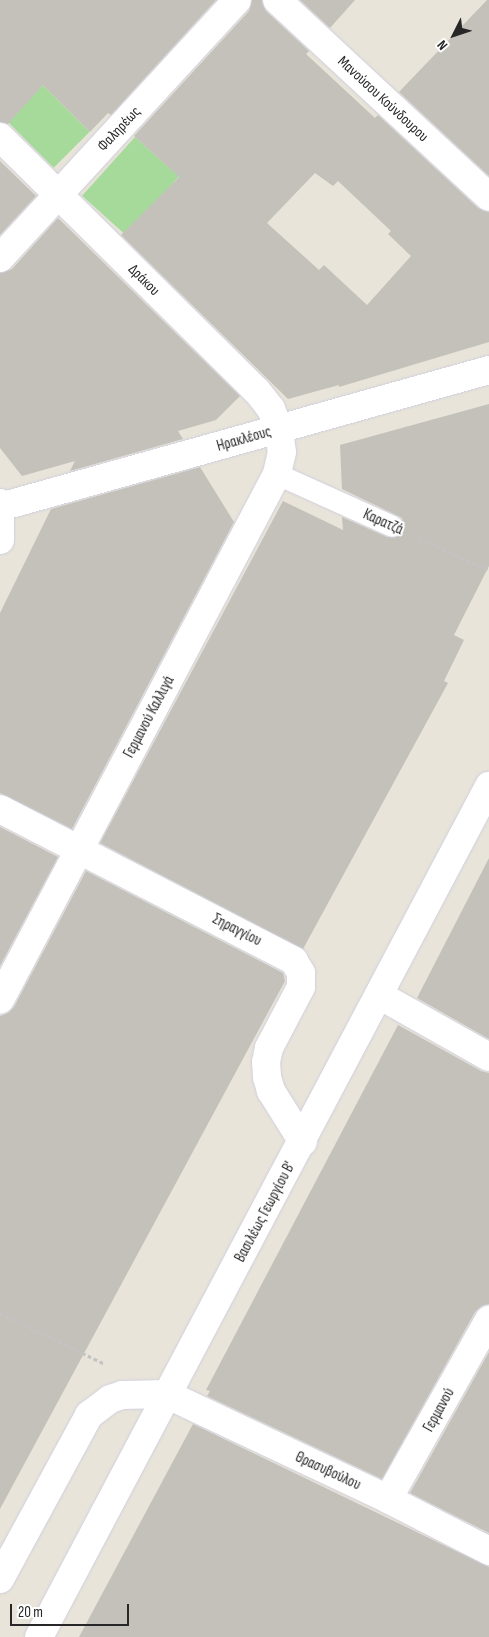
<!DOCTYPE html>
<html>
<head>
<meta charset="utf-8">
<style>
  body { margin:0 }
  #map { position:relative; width:489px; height:1637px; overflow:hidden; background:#e8e4d9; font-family:"Sofia Sans Condensed",sans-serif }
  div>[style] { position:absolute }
  .green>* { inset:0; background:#a5da9b; transform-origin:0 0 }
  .building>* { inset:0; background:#c3c1b9 }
  .path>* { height:3px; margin-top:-1.5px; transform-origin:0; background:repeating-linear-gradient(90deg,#c3c3c3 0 4px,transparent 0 6.5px) }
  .roads { filter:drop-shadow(0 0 1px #cfcfde) drop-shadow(0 0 1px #cfcfde) }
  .lane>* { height:21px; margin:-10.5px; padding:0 10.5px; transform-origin:10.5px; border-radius:10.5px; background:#fff }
  .street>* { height:28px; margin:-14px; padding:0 14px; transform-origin:14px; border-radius:14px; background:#fff }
  .secondary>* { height:28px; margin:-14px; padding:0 14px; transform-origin:14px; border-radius:14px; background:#fff }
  span { translate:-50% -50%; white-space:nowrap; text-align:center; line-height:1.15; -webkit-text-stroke:4px #fff; paint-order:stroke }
  .street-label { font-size:15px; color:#272727 }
  .north { position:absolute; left:429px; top:10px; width:50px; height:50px; -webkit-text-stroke:4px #fff; paint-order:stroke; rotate:229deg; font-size:14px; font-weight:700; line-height:20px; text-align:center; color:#272727 }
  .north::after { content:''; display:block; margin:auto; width:18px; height:22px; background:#272727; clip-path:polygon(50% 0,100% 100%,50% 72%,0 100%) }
  .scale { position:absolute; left:10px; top:1604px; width:119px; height:22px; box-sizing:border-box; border:2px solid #272727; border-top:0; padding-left:6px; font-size:15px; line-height:18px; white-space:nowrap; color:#272727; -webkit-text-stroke:4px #fff; paint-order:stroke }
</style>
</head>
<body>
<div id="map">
  <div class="green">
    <i style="left:43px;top:85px;width:66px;height:51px;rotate:45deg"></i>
    <i style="left:135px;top:137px;width:59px;height:79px;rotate:42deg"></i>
  </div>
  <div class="building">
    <i style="clip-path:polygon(0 0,216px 0,111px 115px,108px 113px,90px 132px,43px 85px,8px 124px,0 122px)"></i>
    <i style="clip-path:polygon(evenodd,252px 0,262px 0,266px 11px,309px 51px,306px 54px,375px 118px,378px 115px,478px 208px,489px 212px,489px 342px,339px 387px,339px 385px,288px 399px,121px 235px,179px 177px,134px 136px,249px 11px,252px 0,315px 173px,333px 186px,338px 181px,391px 231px,388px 234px,411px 256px,367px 305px,324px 265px,319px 270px,267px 223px,315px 173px)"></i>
    <i style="clip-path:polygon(300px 0,355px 0,330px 28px)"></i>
    <i style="clip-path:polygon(487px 0,489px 0,489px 176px,399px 92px)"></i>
    <i style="clip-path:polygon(0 161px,36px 196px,0 235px)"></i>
    <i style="clip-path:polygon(58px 218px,240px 396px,216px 420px,178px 431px,183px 439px,70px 471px,75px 461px,22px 476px,0 448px,0 273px,12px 269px)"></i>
    <i style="clip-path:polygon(489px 404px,489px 566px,454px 635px,464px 640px,444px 681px,448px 683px,303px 949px,100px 843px,283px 501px,343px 530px,342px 517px,387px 537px,399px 536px,404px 531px,402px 518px,342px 489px,340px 445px)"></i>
    <i style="clip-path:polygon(200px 467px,234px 522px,72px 829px,0 793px,0 613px,51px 509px)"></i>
    <i style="clip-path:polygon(0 827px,58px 857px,0 966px)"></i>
    <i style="clip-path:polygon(489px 858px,489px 1039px,417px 998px)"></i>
    <i style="clip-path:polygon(86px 871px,283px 973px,285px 981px,0 1509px,0 1016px,8px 1013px,14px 1007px)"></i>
    <i style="clip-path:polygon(398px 1025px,481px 1071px,489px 1073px,489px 1304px,482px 1306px,475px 1312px,382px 1479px,207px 1396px,210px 1391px,206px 1390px)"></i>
    <i style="clip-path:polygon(489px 1352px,489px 1533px,410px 1493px)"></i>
    <i style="clip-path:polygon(193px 1424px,489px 1567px,489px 1637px,79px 1637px)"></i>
  </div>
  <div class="path">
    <i style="left:419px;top:538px;width:77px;rotate:24.6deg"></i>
    <i style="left:0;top:1313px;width:117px;rotate:25.9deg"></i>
  </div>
  <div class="roads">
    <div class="lane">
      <i style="left:277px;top:474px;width:126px;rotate:24.3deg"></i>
    </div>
    <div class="street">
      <i style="left:277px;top:0;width:289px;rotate:42.9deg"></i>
      <i style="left:0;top:137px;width:361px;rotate:44.7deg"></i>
      <i style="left:257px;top:391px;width:23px;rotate:52deg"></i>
      <i style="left:271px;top:409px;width:22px;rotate:68deg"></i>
      <i style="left:279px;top:429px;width:23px;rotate:83deg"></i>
      <i style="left:282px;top:452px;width:23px;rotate:103deg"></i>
      <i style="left:277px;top:474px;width:594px;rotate:117.77deg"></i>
      <i style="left:0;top:258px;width:350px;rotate:-47.4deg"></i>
      <i style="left:0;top:503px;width:37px;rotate:90deg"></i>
      <i style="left:0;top:507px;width:508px;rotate:-15.65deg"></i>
      <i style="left:0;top:809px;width:331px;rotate:27.3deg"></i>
      <i style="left:294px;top:961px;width:14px;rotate:60deg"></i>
      <i style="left:301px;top:973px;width:14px;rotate:90deg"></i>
      <i style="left:301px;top:987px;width:69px;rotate:117.7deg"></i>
      <i style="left:269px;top:1048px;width:14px;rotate:102deg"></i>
      <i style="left:266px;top:1062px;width:15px;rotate:86deg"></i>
      <i style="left:267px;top:1077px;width:15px;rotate:74deg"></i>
      <i style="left:271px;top:1091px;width:60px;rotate:57.9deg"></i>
      <i style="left:379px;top:995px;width:126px;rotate:29.4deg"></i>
      <i style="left:388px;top:1499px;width:206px;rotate:-60.6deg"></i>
      <i style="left:0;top:1579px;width:187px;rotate:-61.5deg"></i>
      <i style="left:89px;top:1415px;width:26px;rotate:-37deg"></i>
      <i style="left:110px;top:1399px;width:13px;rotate:-18deg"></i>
      <i style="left:122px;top:1395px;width:44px;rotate:-1.3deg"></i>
      <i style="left:166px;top:1394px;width:246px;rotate:25.3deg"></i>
      <i style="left:388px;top:1499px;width:114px;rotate:27.2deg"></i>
    </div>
    <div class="secondary">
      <i style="left:39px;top:1637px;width:963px;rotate:-62.13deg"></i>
    </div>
  </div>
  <div class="street-label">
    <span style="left:383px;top:99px;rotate:43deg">Μανούσου Κούνδουρου</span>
    <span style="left:119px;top:129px;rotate:-47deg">Φαληρέως</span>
    <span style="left:144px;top:280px;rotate:45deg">Δράκου</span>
    <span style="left:244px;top:439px;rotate:-16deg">Ηρακλέους</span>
    <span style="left:383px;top:522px;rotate:24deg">Καρατζά</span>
    <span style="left:149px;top:717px;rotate:-62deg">Γερμανού Καλλιγά</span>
    <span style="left:237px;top:930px;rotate:27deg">Σηραγγίου</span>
    <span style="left:265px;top:1212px;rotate:-62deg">Βασιλέως Γεωργίου Β'</span>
    <span style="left:439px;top:1410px;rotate:-61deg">Γερμανού</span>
    <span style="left:328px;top:1471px;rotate:25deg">Θρασυβούλου</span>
  </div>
  <div class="north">N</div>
  <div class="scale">20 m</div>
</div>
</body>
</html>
